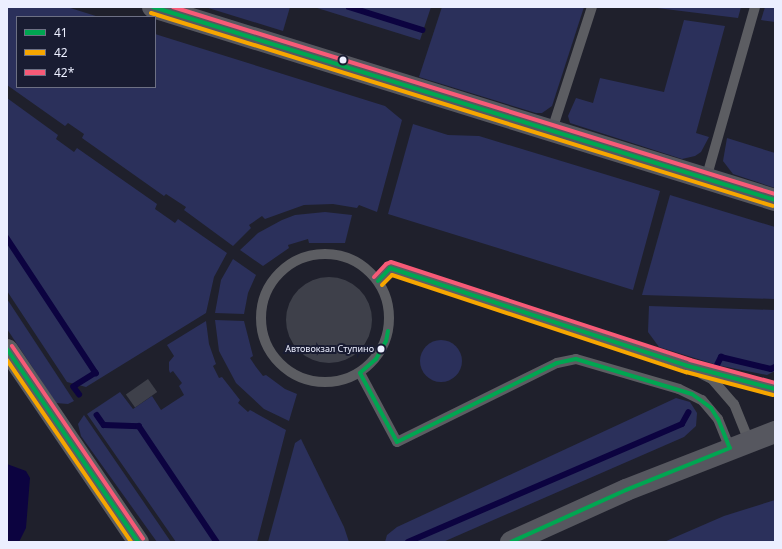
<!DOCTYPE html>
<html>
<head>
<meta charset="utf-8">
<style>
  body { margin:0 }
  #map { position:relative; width:782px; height:549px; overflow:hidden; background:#1f202c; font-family:"Noto Sans",sans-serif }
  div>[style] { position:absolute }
  .green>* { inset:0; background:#2b305b }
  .round { border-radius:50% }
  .water>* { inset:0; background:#0c0340 }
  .stream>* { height:5.5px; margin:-2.75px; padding:0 2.75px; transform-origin:2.75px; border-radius:2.75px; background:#0c0340 }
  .building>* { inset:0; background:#3e404a; transform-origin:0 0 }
  .service>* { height:10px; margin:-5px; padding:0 5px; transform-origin:5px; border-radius:5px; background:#5c5d62 }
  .service>.ring { margin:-5px; padding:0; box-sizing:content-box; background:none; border:10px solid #5c5d62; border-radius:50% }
  .minor>* { height:21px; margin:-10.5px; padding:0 10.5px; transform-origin:10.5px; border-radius:10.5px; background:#5c5d62 }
  .secondary>* { height:22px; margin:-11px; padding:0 11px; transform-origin:11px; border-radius:11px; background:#56575f }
  .bus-1>* { height:4px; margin:-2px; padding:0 2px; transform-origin:2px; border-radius:2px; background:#00a651 }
  .bus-2>* { height:4px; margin:-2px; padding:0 2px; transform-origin:2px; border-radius:2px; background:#f7a600 }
  .bus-3>* { height:4px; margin:-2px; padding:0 2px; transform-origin:2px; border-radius:2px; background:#f75a77 }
  .dots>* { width:11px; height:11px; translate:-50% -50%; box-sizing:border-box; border:2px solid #191c32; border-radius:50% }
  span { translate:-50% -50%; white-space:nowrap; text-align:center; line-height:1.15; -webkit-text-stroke:4px #191c32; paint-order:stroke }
  .bus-label { font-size:9px; color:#ecefff }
  .right { translate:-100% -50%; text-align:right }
  .frame { position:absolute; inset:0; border:8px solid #ecefff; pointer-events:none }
  .legend { position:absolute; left:16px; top:16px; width:140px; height:72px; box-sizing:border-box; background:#191c32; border:1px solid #6d7084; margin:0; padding:5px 7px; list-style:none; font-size:12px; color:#ecefff }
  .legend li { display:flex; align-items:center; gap:8px; height:20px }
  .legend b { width:20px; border:1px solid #6d7084 }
</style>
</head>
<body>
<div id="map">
  <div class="green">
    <i style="clip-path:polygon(7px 7px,67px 7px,99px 17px,17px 17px,17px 87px,155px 87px,155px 34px,385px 106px,402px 120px,377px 212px,359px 205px,357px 208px,333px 204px,304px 205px,265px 219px,262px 216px,249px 225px,251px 228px,233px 246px,184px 210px,186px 207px,166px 194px,164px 196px,82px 138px,84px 134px,68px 123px,65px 126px,7px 85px)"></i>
    <i style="clip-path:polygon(205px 7px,290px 7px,283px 31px)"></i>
    <i style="clip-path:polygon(314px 7px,431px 7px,420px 40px)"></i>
    <i style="clip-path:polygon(442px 7px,584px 7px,552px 106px,542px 113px,536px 113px,419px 77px)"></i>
    <i style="clip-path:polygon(649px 7px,741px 7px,738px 18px)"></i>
    <i style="clip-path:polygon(765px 7px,775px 7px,775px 22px,761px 20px)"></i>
    <i style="clip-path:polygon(684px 20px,725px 26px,696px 133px,709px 137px,701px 152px,695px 156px,682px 159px,570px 123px,568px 116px,576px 98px,593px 103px,600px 78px,664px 92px)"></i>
    <i style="clip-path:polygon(7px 98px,58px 135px,56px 139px,74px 152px,77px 148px,157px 204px,155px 209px,175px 223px,178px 219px,227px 253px,214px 277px,206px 313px,86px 387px,67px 382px,7px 291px)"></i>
    <i style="clip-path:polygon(413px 124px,448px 135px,479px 136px,660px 191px,633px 290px,388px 214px)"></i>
    <i style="clip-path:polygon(727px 138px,775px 153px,775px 188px,733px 174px,723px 161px)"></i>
    <i style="clip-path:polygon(670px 195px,775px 227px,775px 299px,642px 295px)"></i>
    <i style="clip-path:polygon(325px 212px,352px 215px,345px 243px,309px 243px,308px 239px,288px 245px,289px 248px,263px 266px,240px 250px,258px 233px,282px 220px,295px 215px)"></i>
    <i style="clip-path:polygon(233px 259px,256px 275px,248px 293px,244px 314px,215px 313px,221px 280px)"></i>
    <i style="clip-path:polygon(7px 299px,74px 401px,68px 404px,56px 403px,7px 329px)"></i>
    <i style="clip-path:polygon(649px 306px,775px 310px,775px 371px,767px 375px,717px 365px,659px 347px,648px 332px)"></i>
    <i style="clip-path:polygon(215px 320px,244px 321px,253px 356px,250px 358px,256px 367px,263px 376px,266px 375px,285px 389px,297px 394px,289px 421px,264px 409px,236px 383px,219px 351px)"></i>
    <i style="clip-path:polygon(206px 321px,209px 344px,216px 364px,213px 366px,219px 378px,222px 377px,240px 400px,238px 403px,248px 412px,250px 410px,286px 430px,257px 542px,176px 542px,87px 414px,120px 392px,133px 409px,152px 396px,161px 410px,184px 395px,179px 386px,182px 383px,173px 371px,170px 373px,169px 370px,169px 362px,174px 356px,167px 345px)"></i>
    <i class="round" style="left:420px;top:340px;width:42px;height:42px"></i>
    <i style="clip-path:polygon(676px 398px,690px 402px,697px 413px,696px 426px,684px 437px,443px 542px,385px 542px,387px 535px,397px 527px)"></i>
    <i style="clip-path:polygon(84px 415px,171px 542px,157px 542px,81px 436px,78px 424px)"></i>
    <i style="clip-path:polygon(301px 439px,344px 527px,349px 542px,268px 542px,295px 443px)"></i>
    <i style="clip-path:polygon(775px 500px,775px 542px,664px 542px,724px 516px)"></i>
  </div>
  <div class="water">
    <i style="clip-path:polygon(7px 464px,26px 471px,30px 478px,26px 528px,19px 542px,7px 542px)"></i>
  </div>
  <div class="stream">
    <i style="left:349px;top:7px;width:77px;rotate:17.3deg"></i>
    <i style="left:7px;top:238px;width:162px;rotate:56.6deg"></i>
    <i style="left:96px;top:373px;width:26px;rotate:148deg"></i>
    <i style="left:74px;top:387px;width:9px;rotate:54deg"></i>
    <i style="left:717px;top:365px;width:9px;rotate:-63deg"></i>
    <i style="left:721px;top:357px;width:51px;rotate:13.5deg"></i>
    <i style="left:771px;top:369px;width:4px;rotate:-27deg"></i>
    <i style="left:97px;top:415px;width:12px;rotate:55deg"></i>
    <i style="left:104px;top:425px;width:35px;rotate:2deg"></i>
    <i style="left:139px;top:426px;width:140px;rotate:56.1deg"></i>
    <i style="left:408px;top:542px;width:298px;rotate:-23.3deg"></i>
    <i style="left:682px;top:424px;width:13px;rotate:-61deg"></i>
  </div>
  <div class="building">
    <i class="round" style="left:286px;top:277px;width:86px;height:86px"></i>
    <i style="left:148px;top:379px;width:16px;height:27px;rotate:55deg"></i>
  </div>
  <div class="service">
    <i style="left:552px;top:130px;width:129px;rotate:-72deg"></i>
    <i style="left:706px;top:179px;width:179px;rotate:-74.1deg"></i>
    <i class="ring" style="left:261px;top:254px;width:118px;height:118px"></i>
    <i style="left:378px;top:281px;width:18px;rotate:-47deg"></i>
    <i style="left:390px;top:268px;width:314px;rotate:18.2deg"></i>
    <i style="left:688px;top:366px;width:90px;rotate:14.8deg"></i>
    <i style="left:360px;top:373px;width:78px;rotate:61.8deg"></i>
    <i style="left:397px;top:442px;width:178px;rotate:-26.3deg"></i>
    <i style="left:557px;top:363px;width:19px;rotate:-12deg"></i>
    <i style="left:576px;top:359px;width:107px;rotate:16.2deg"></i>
    <i style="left:679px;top:389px;width:25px;rotate:26deg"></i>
    <i style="left:702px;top:400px;width:25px;rotate:50deg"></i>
    <i style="left:718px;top:419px;width:31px;rotate:68deg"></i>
    <i style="left:702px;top:374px;width:11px;rotate:27deg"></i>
    <i style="left:712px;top:379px;width:33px;rotate:49deg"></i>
    <i style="left:734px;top:404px;width:40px;rotate:68deg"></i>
  </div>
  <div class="minor">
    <i style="left:7px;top:349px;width:233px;rotate:55.8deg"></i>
  </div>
  <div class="secondary">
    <i style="left:153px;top:7px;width:651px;rotate:17.24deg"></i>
    <i style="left:511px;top:542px;width:126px;rotate:-24.3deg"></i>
    <i style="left:626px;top:490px;width:160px;rotate:-21.3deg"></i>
  </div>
  <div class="bus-1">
    <i style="left:153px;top:7px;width:651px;rotate:17.24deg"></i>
    <i style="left:378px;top:281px;width:18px;rotate:-47deg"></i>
    <i style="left:390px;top:268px;width:314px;rotate:18.2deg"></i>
    <i style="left:688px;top:366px;width:90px;rotate:14.8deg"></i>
    <i style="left:388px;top:331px;width:10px;rotate:101deg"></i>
    <i style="left:386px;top:341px;width:21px;rotate:119deg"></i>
    <i style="left:376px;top:359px;width:21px;rotate:139deg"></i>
    <i style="left:360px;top:373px;width:78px;rotate:61.8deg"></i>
    <i style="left:397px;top:442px;width:178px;rotate:-26.3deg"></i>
    <i style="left:557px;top:363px;width:19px;rotate:-12deg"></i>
    <i style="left:576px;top:359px;width:121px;rotate:16.8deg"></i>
    <i style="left:692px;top:394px;width:24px;rotate:36deg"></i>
    <i style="left:711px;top:408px;width:13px;rotate:58deg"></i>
    <i style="left:718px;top:419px;width:31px;rotate:68deg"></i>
    <i style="left:730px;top:448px;width:112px;rotate:158deg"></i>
    <i style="left:626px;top:490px;width:126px;rotate:155.7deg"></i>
    <i style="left:7px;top:349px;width:233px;rotate:55.8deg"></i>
  </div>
  <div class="bus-2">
    <i style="left:151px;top:13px;width:651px;rotate:17.24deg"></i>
    <i style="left:382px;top:285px;width:14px;rotate:-45deg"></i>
    <i style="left:392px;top:275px;width:310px;rotate:18.3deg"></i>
    <i style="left:686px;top:372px;width:90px;rotate:14.8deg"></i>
    <i style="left:7px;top:360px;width:220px;rotate:55.7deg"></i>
  </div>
  <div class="bus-3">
    <i style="left:173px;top:7px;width:630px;rotate:17.26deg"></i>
    <i style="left:374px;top:277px;width:18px;rotate:-47deg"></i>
    <i style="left:386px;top:264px;width:5px;rotate:-22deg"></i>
    <i style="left:391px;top:262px;width:315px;rotate:18.1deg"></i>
    <i style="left:690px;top:360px;width:88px;rotate:15.1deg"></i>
    <i style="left:12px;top:346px;width:233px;rotate:55.8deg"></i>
  </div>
  <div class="dots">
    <i style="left:343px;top:60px;background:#ecefff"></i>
    <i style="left:381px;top:349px;background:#ecefff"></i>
  </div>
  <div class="bus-label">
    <span class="right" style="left:374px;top:349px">Автовокзал Ступино</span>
  </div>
  <div class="frame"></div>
  <ul class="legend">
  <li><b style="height:5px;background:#00a651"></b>41</li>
  <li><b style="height:5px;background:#f7a600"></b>42</li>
  <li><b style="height:5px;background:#f75a77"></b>42*</li>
  </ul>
</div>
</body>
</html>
